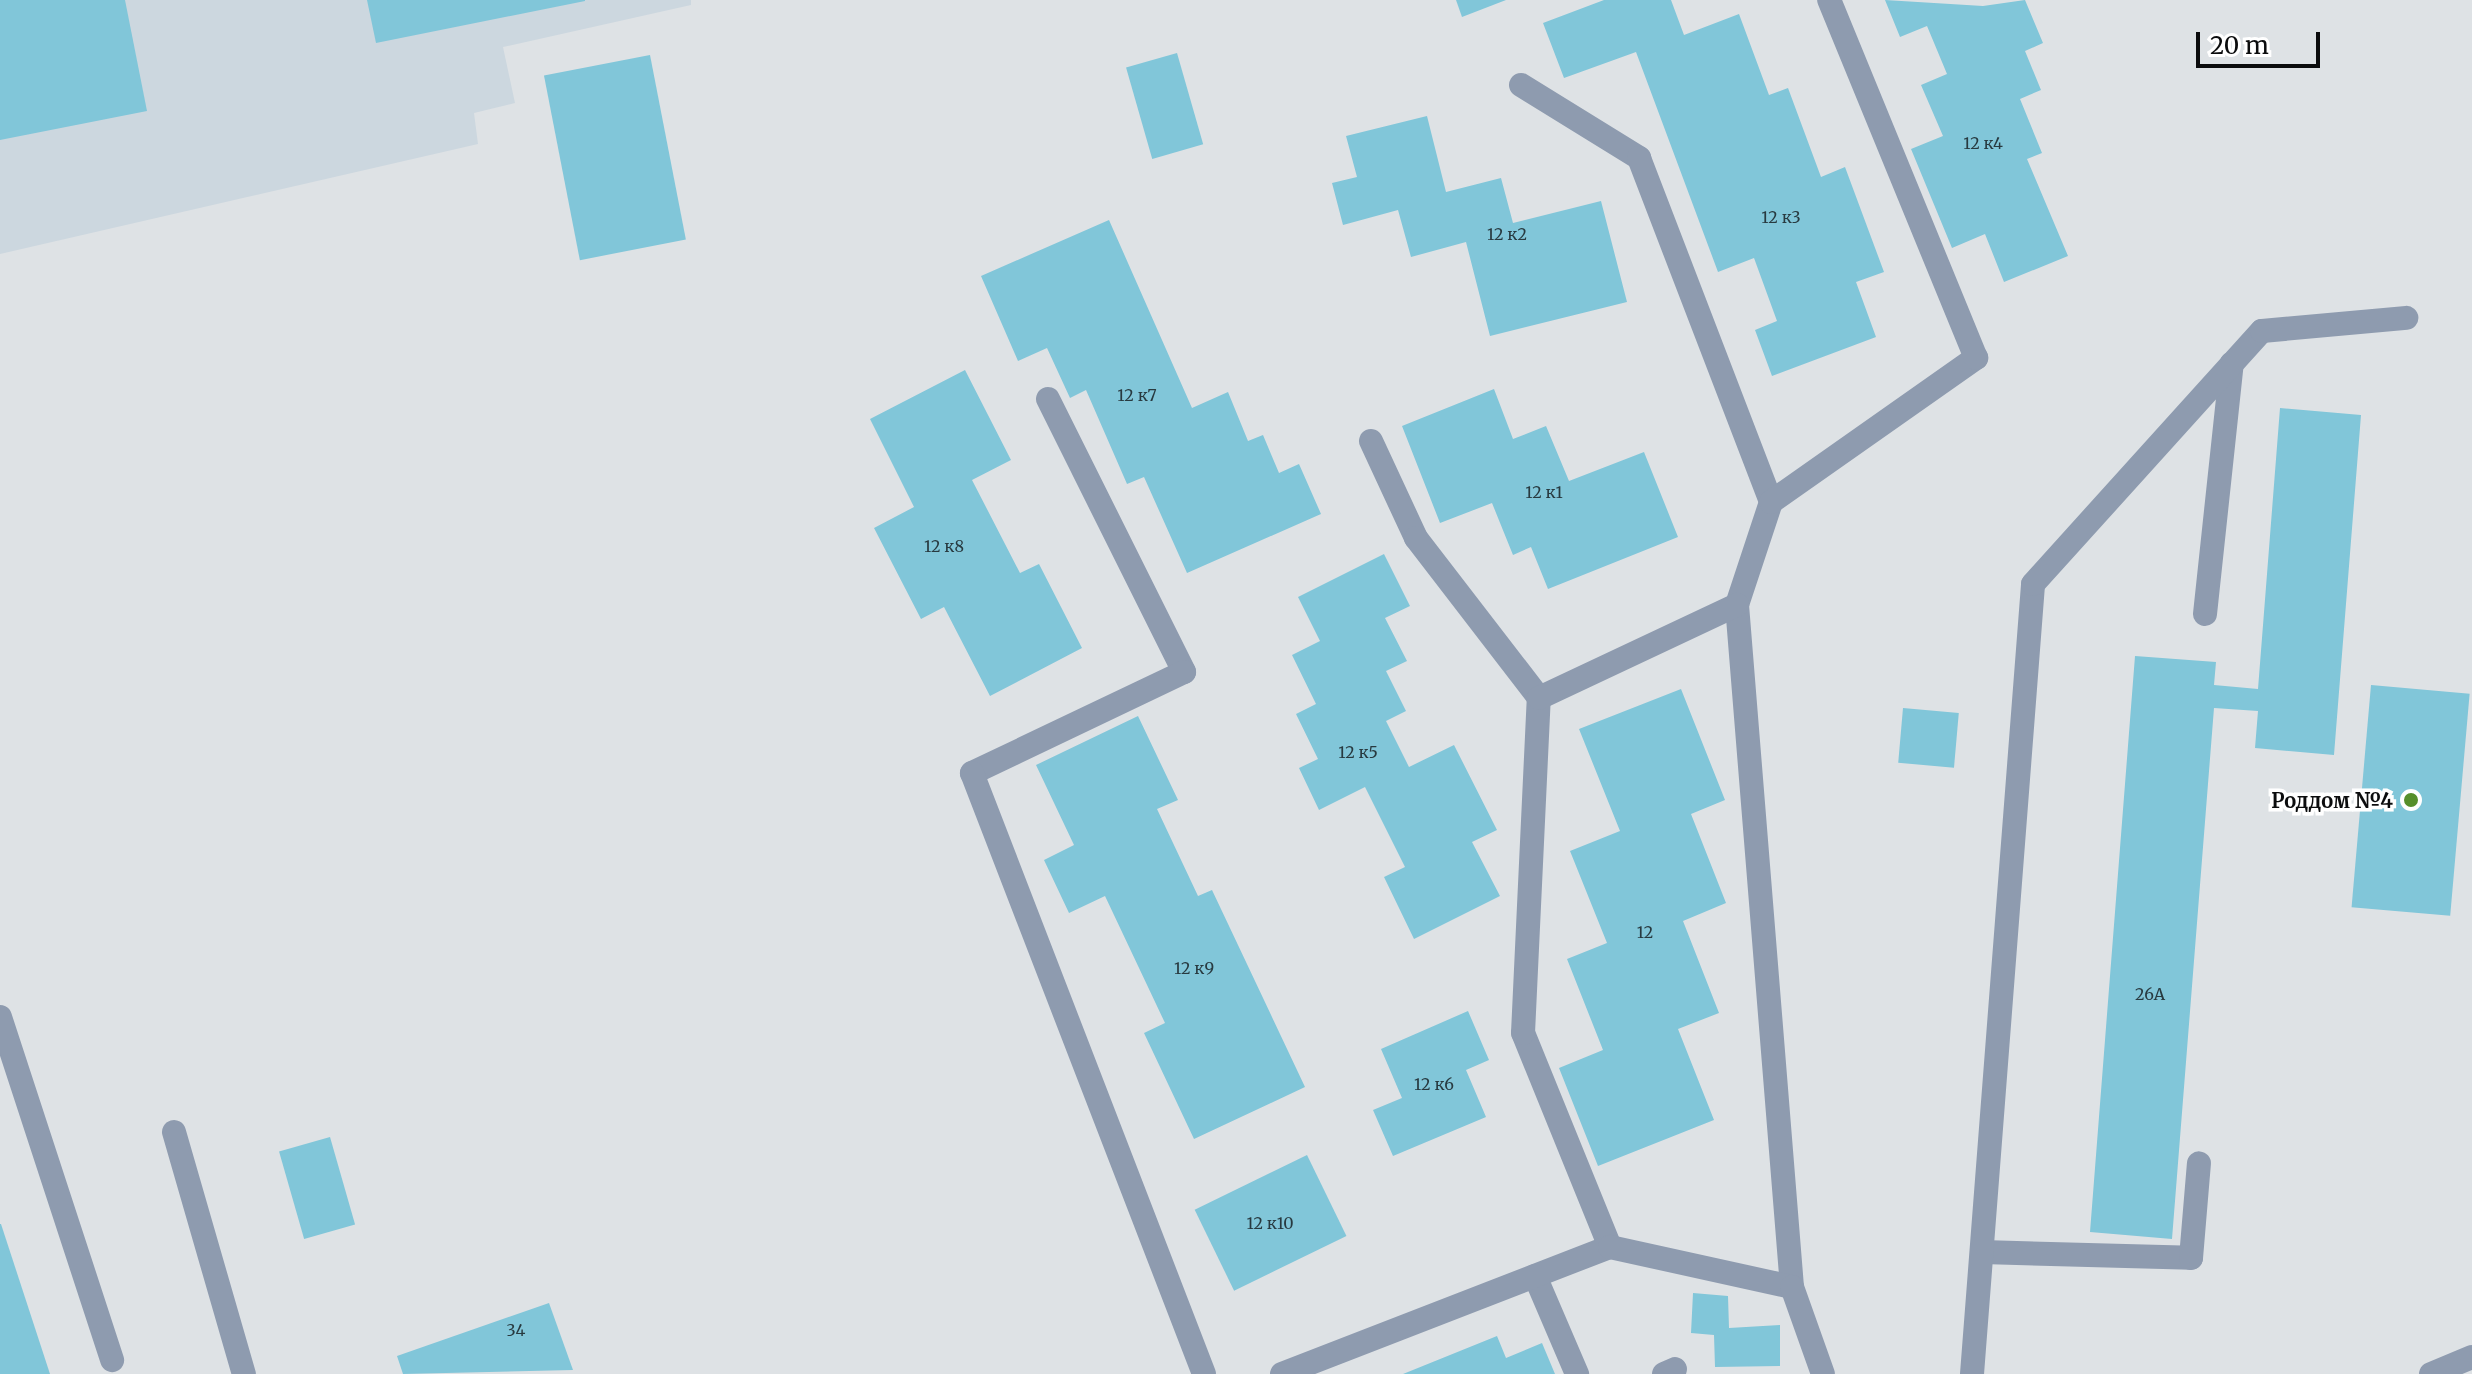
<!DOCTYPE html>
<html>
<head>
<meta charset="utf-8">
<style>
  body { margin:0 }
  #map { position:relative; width:2472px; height:1374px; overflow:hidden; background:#dee2e5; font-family:Merriweather,serif }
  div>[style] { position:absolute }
  .built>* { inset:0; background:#ccd7df }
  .building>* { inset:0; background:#81c6d9; transform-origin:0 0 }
  .lane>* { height:24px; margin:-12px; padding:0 12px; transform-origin:12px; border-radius:12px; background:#8e9baf }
  .street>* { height:24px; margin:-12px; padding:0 12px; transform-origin:12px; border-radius:12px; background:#8e9baf }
  .dots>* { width:22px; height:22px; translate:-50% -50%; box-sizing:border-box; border:4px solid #fff; border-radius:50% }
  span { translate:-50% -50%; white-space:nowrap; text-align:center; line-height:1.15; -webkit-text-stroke:7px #fff; paint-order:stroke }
  .number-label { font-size:16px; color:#283a40 }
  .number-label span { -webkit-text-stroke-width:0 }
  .poi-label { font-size:20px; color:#0b0c0d; font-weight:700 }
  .right { translate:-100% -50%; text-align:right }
  .scale { position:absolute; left:2196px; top:32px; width:124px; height:36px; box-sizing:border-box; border:4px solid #0b0c0d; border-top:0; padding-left:10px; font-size:24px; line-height:28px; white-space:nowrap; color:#0b0c0d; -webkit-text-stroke:6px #fff; paint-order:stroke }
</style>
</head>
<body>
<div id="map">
  <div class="built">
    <i style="clip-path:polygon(0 0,691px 0,691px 5px,503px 47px,515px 103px,474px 113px,478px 144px,0 254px)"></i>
  </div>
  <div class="building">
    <i style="clip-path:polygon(0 0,125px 0,147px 111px,0 140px)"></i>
    <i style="clip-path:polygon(367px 0,585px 0,585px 1px,376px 43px)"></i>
    <i style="clip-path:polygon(1456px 0,1506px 0,1462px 17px)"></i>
    <i style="clip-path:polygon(1604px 0,1671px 0,1684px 35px,1739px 14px,1769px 95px,1788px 88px,1821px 177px,1845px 167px,1884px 272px,1856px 282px,1876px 337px,1772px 376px,1755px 330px,1777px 321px,1754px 258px,1718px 272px,1636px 52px,1564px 78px,1543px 23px)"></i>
    <i style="clip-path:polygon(1885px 0,1983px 6px,2025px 0,2043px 43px,2025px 51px,2041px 90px,2020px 99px,2042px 153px,2027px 159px,2068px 256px,2004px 282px,1985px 234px,1952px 248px,1911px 149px,1943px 136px,1921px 85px,1947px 74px,1927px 26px,1900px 37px)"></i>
    <i style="left:1177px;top:53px;width:95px;height:53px;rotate:74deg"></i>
    <i style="left:650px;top:55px;width:188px;height:108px;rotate:79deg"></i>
    <i style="clip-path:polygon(1427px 116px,1446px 192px,1501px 178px,1513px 223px,1601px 201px,1627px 302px,1490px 336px,1466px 242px,1411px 257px,1398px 210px,1343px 225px,1332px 183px,1357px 177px,1346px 136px)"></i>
    <i style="clip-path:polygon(1109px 220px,1192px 408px,1228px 392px,1248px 441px,1263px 435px,1279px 473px,1299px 464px,1321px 514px,1187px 573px,1144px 477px,1127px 484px,1086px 390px,1070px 398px,1047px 348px,1018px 361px,981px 276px)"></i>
    <i style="clip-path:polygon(965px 370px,1011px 460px,972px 480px,1020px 573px,1039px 564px,1082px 648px,990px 696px,944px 607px,921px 619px,874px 528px,914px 507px,870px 419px)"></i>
    <i style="clip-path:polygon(1494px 389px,1513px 439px,1546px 426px,1569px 481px,1644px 452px,1678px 537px,1548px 589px,1531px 547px,1513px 555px,1492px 503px,1440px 523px,1402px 426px)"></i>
    <i style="clip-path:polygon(2280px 408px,2361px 415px,2334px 755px,2255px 748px,2258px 711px,2214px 708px,2172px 1239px,2090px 1232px,2135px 656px,2216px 662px,2214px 685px,2258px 689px)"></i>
    <i style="clip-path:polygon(1384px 554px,1410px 606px,1385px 618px,1407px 661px,1386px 671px,1406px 711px,1386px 721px,1409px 767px,1454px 745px,1497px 830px,1472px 842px,1500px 896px,1414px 939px,1384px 877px,1405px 867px,1365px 787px,1319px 810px,1299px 768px,1318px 759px,1296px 714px,1316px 704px,1292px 655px,1320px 641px,1298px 597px)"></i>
    <i style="left:2371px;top:685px;width:99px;height:223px;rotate:5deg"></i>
    <i style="clip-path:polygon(1681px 689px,1725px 800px,1691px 814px,1726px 903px,1683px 921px,1719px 1013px,1678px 1029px,1714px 1120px,1598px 1166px,1559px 1068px,1603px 1050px,1567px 959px,1607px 943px,1570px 851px,1620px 831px,1579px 729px)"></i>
    <i style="left:1903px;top:708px;width:56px;height:55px;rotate:5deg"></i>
    <i style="clip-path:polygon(1138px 716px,1178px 800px,1157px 809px,1198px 896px,1212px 890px,1305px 1087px,1194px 1139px,1144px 1033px,1165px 1023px,1105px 896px,1069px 913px,1044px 860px,1074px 845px,1036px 765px)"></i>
    <i style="clip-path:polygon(1468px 1011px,1489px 1060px,1466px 1070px,1486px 1117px,1393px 1156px,1373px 1110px,1402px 1098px,1381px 1049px)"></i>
    <i style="left:330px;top:1137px;width:91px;height:53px;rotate:74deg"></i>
    <i style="left:1307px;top:1155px;width:90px;height:125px;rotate:64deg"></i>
    <i style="clip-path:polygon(0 1224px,1px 1224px,50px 1374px,0 1374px)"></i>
    <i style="clip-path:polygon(1693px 1293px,1728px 1296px,1729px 1328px,1780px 1325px,1780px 1366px,1715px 1367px,1714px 1335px,1691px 1333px)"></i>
    <i style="clip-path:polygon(549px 1303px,573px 1370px,403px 1374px,397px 1356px)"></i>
    <i style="clip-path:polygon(1497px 1336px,1506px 1358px,1542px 1343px,1555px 1374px,1403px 1374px)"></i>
  </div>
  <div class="lane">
    <i style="left:1521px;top:85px;width:139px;rotate:31.7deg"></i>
    <i style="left:1639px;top:158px;width:368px;rotate:69deg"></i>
    <i style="left:1771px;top:502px;width:108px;rotate:108.3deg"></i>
    <i style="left:1737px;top:605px;width:684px;rotate:85.39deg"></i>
    <i style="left:1048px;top:399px;width:305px;rotate:63.5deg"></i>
    <i style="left:1184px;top:672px;width:235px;rotate:154.5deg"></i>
    <i style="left:972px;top:773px;width:644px;rotate:68.89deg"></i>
    <i style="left:1371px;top:441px;width:107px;rotate:65.1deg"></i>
    <i style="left:1416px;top:538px;width:202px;rotate:52.4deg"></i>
    <i style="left:1771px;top:502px;width:251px;rotate:-35.1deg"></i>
    <i style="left:1976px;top:358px;width:387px;rotate:-112.3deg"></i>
    <i style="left:2205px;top:614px;width:252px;rotate:-83.9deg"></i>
    <i style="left:0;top:1017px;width:361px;rotate:71.9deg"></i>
    <i style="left:1610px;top:1247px;width:231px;rotate:-112.1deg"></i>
    <i style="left:1523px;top:1033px;width:335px;rotate:-87.3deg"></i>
    <i style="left:1539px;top:698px;width:219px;rotate:-25.2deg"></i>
    <i style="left:1982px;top:1252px;width:209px;rotate:1.6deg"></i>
    <i style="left:2191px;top:1258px;width:95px;rotate:-85.2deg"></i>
    <i style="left:1535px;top:1276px;width:107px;rotate:66.8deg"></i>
    <i style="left:1282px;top:1374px;width:352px;rotate:-21.2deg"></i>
    <i style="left:1610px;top:1247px;width:186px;rotate:12.4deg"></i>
    <i style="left:1792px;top:1287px;width:92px;rotate:70.4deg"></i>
    <i style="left:1664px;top:1374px;width:12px;rotate:-24deg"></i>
    <i style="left:1972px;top:1374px;width:792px;rotate:-85.58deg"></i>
    <i style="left:2033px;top:584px;width:341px;rotate:-47.9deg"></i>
    <i style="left:2262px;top:331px;width:145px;rotate:-5.2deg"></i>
  </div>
  <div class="street">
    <i style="left:174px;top:1132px;width:252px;rotate:73.9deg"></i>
    <i style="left:2431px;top:1374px;width:44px;rotate:-22.5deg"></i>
  </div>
  <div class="dots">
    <i style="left:2411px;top:800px;background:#568f2b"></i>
  </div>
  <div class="number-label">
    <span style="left:1983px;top:143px">12 к4</span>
    <span style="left:1781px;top:217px">12 к3</span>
    <span style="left:1507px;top:234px">12 к2</span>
    <span style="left:1137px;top:395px">12 к7</span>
    <span style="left:1544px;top:492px">12 к1</span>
    <span style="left:944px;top:546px">12 к8</span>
    <span style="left:1358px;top:752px">12 к5</span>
    <span style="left:1645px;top:932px">12</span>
    <span style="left:1194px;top:968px">12 к9</span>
    <span style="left:2150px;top:994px">26А</span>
    <span style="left:1434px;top:1084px">12 к6</span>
    <span style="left:1270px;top:1223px">12 к10</span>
    <span style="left:516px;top:1330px">34</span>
  </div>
  <div class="poi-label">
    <span class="right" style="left:2393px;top:800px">Роддом №4</span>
  </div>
  <div class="scale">20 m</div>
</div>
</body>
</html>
